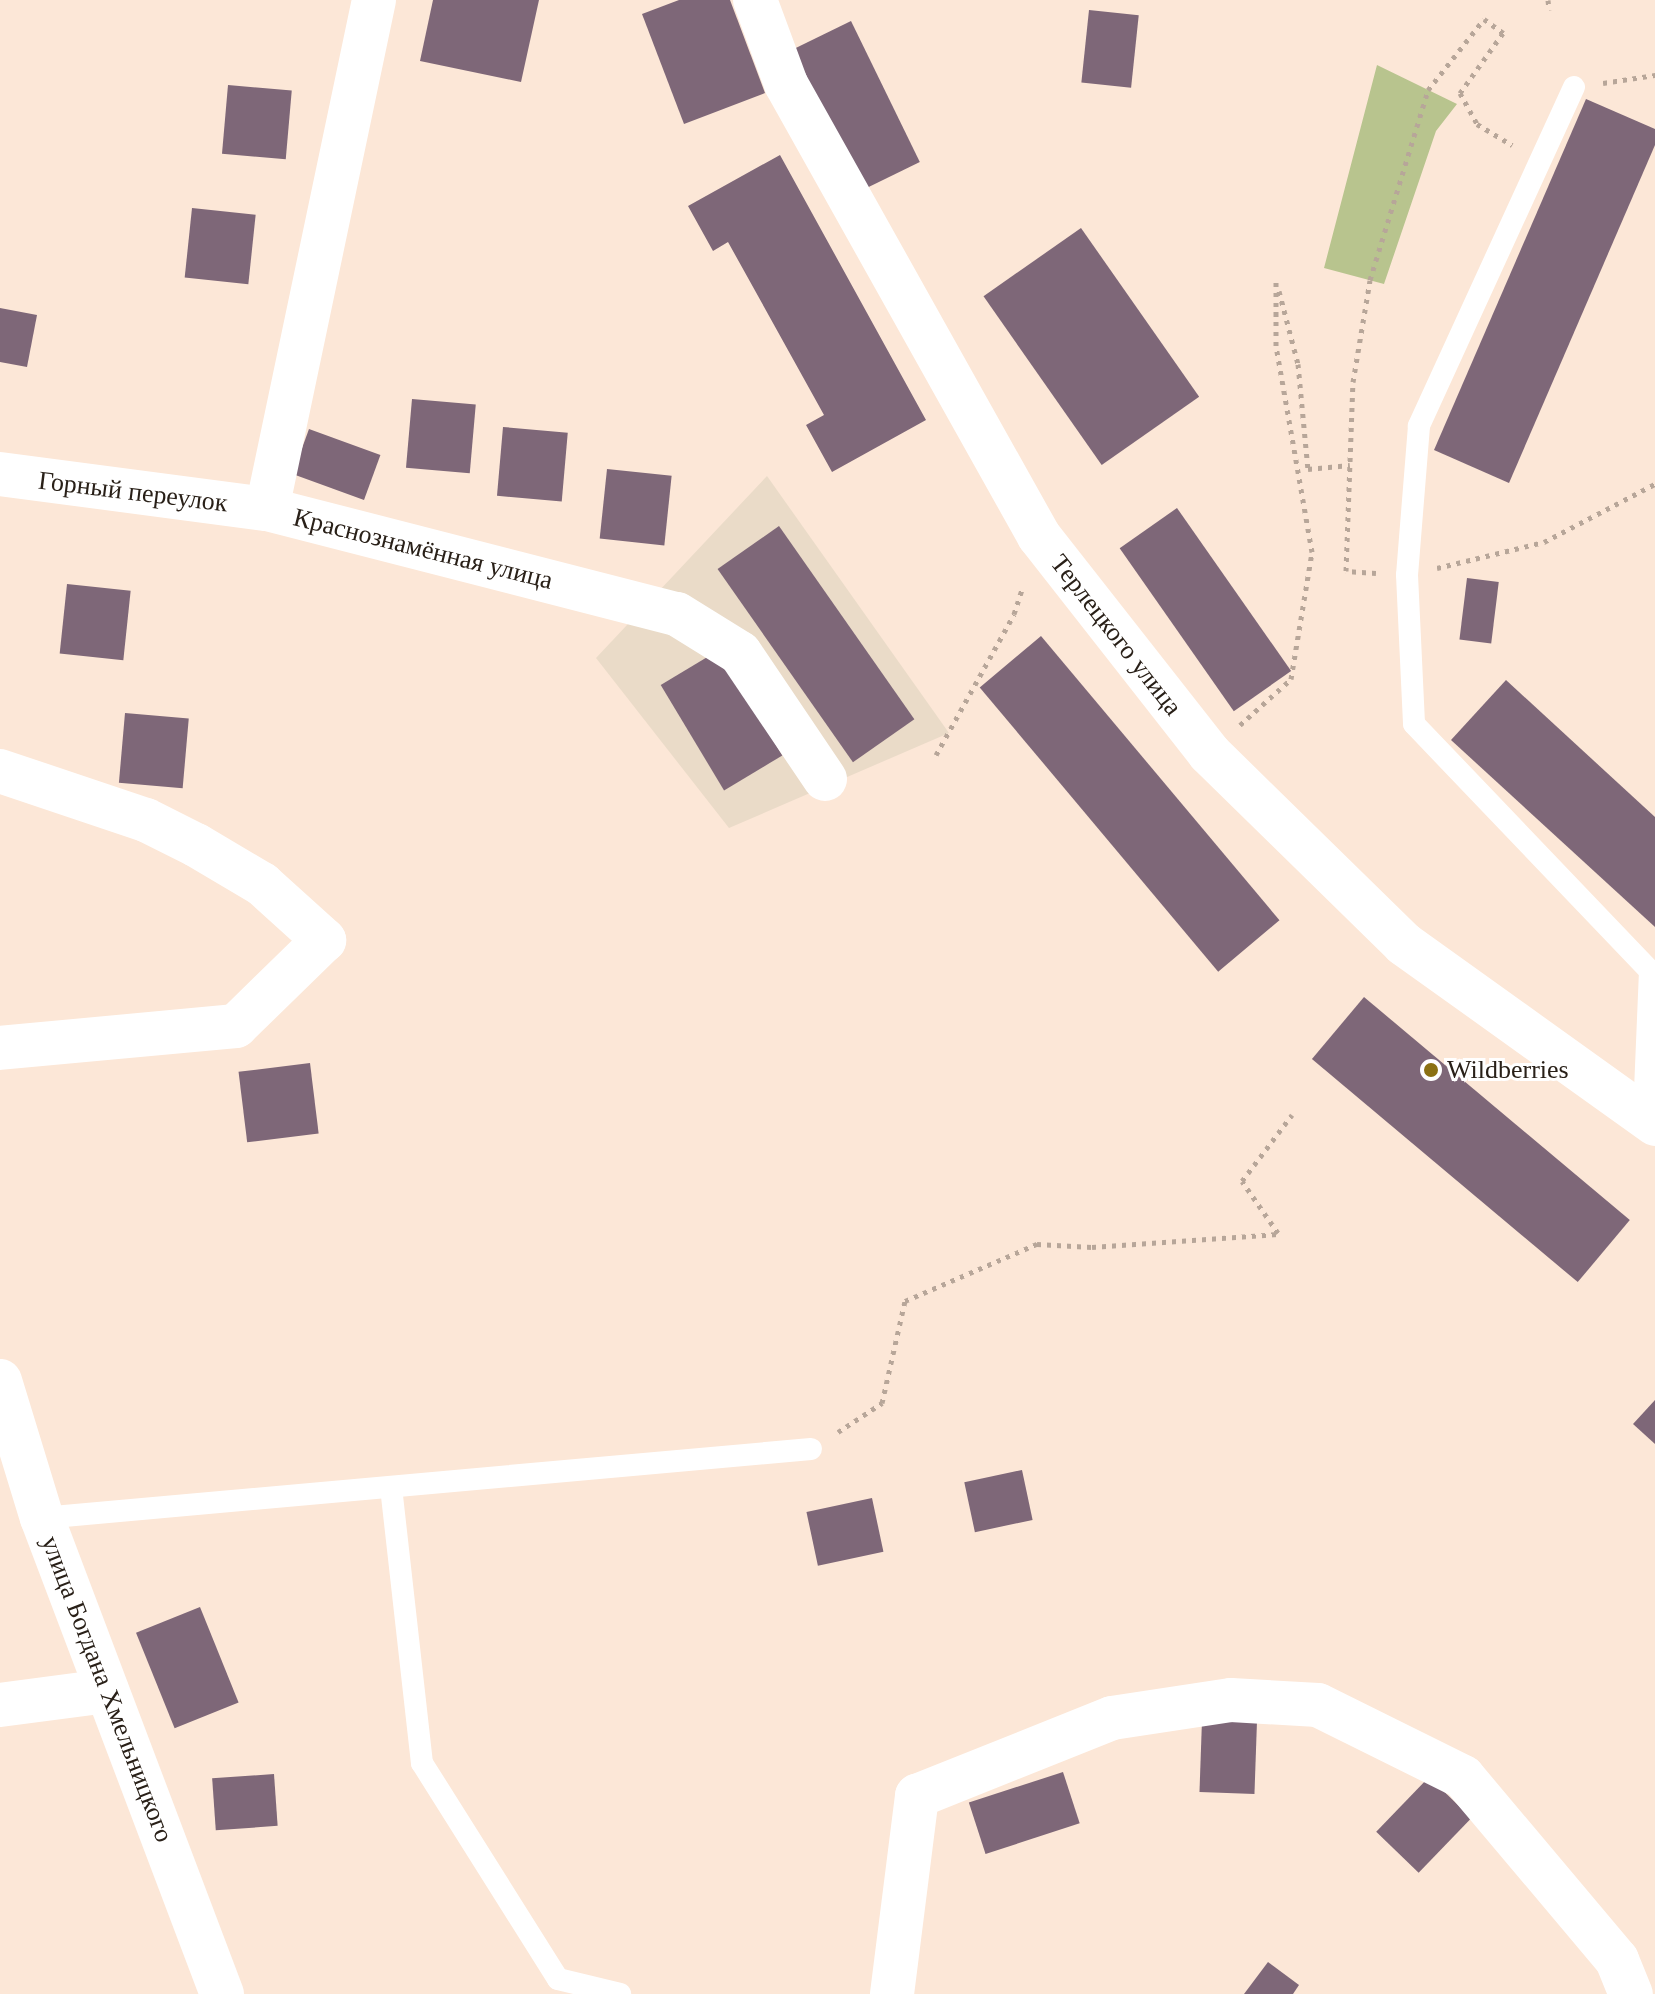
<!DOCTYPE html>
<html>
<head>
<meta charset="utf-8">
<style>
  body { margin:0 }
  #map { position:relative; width:1655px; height:1994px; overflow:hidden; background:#fce7d7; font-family:Georgia,serif }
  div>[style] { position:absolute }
  .industrial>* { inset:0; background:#eadbc8 }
  .green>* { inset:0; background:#b8c48e }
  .building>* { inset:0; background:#7e6778; transform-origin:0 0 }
  .path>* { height:5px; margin-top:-2.5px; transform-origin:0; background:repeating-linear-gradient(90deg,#b7a699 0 4px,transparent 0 10px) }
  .lane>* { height:22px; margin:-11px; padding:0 11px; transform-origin:11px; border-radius:11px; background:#fff }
  .street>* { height:44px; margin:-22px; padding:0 22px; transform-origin:22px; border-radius:22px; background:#fff }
  .dots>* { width:22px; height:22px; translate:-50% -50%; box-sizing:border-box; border:4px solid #fff; border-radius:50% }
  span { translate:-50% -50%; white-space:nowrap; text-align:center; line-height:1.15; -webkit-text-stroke:6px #fff; paint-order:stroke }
  .street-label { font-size:26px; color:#292018 }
  .poi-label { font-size:26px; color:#292018 }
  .left { translate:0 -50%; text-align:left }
</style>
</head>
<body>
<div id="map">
  <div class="industrial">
    <i style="clip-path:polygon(767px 476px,949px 733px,729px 828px,596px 658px)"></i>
  </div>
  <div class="green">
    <i style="clip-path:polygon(1377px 65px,1457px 104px,1436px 131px,1384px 284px,1324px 268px)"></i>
  </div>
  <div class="building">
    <i style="clip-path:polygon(433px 0,539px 0,521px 82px,420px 61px)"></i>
    <i style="clip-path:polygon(679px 0,730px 0,765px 93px,684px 124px,642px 14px)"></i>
    <i style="left:1089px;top:10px;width:50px;height:73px;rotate:6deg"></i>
    <i style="left:851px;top:21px;width:157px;height:70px;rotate:64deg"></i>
    <i style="left:228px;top:85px;width:64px;height:69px;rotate:5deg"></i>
    <i style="clip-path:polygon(1586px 99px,1655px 129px,1655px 145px,1509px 483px,1434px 450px)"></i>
    <i style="clip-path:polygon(780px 155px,926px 420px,832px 472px,806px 425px,824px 415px,728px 242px,713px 251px,688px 206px)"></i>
    <i style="left:192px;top:208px;width:64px;height:70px;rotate:6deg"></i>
    <i style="left:1081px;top:228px;width:206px;height:119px;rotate:55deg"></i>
    <i style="clip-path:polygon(0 308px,37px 315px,27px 367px,0 362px)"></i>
    <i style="left:412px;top:399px;width:64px;height:69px;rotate:5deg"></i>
    <i style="left:503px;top:427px;width:65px;height:69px;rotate:5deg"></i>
    <i style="left:309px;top:429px;width:76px;height:48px;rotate:20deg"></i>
    <i style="left:607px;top:469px;width:65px;height:70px;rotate:6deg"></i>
    <i style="left:1177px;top:508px;width:199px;height:70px;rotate:55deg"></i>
    <i style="left:779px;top:526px;width:236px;height:75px;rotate:55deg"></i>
    <i style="left:1467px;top:578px;width:32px;height:62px;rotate:7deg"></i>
    <i style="left:67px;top:584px;width:64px;height:70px;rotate:6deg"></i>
    <i style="left:1041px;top:636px;width:371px;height:80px;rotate:50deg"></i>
    <i style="left:719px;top:650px;width:123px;height:68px;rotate:59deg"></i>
    <i style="clip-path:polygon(1506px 680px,1655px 817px,1655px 927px,1451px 740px)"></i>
    <i style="left:125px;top:713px;width:64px;height:70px;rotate:5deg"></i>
    <i style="left:1364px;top:997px;width:347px;height:81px;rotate:40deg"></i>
    <i style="left:310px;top:1063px;width:71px;height:72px;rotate:83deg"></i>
    <i style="clip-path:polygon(1655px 1400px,1655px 1444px,1633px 1424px)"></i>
    <i style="left:1022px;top:1470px;width:51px;height:59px;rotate:78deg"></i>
    <i style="left:872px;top:1498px;width:55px;height:67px;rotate:78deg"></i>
    <i style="left:200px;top:1607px;width:103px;height:69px;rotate:68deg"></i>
    <i style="left:1202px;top:1720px;width:55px;height:72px;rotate:2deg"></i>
    <i style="left:1063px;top:1772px;width:54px;height:99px;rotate:72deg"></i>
    <i style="left:274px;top:1774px;width:52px;height:62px;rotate:86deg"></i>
    <i style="left:1429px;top:1777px;width:59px;height:76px;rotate:44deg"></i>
    <i style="clip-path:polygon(1268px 1962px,1299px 1985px,1293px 1994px,1244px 1994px)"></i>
  </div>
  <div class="path">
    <i style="left:1548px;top:0;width:10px;rotate:84deg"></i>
    <i style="left:1603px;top:83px;width:53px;rotate:-8.7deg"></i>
    <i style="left:1279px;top:291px;width:75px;rotate:75.4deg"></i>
    <i style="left:1298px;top:364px;width:105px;rotate:84.6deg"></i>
    <i style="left:1308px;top:469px;width:42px;rotate:-5.4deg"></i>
    <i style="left:1437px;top:568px;width:110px;rotate:-13.7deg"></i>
    <i style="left:1544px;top:542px;width:125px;rotate:-27.6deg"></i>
    <i style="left:1376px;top:573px;width:30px;rotate:-176deg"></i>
    <i style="left:1346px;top:571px;width:189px;rotate:-87.9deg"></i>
    <i style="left:1353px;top:382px;width:103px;rotate:-80.5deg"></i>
    <i style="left:1370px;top:280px;width:199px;rotate:-73deg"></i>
    <i style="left:1428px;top:90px;width:90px;rotate:-51.7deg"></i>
    <i style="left:1484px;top:19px;width:24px;rotate:36deg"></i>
    <i style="left:1503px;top:33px;width:74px;rotate:125.6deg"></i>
    <i style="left:1460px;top:93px;width:35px;rotate:61deg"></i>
    <i style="left:1477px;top:124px;width:41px;rotate:31deg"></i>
    <i style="left:1240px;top:725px;width:69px;rotate:-42deg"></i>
    <i style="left:1291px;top:679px;width:129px;rotate:-80.6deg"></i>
    <i style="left:1312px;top:552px;width:209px;rotate:-99.9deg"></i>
    <i style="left:1276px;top:346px;width:64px;rotate:-90deg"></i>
    <i style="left:936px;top:755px;width:161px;rotate:-61deg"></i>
    <i style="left:1014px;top:614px;width:28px;rotate:-72deg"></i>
    <i style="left:1278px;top:1233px;width:63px;rotate:-124.7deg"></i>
    <i style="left:1242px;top:1181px;width:83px;rotate:-52.9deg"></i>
    <i style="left:838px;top:1432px;width:53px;rotate:-33.4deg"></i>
    <i style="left:882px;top:1403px;width:105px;rotate:-77.3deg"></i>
    <i style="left:905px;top:1301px;width:144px;rotate:-23.4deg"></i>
    <i style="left:1037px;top:1244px;width:55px;rotate:3.1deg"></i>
    <i style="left:1092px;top:1247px;width:187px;rotate:-4deg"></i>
  </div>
  <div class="lane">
    <i style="left:1574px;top:87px;width:373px;rotate:114.6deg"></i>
    <i style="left:1419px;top:426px;width:149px;rotate:94.6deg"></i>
    <i style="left:1407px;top:575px;width:149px;rotate:87.3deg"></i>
    <i style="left:1414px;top:724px;width:342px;rotate:46.3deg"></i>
    <i style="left:1650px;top:971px;width:146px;rotate:92.4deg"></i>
    <i style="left:391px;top:1487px;width:278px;rotate:83.6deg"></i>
    <i style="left:422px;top:1763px;width:255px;rotate:57.8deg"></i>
    <i style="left:558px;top:1979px;width:64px;rotate:13.6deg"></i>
    <i style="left:42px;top:1518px;width:772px;rotate:-5.13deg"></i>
  </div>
  <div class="street">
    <i style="left:755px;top:0;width:90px;rotate:69.7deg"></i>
    <i style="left:786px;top:84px;width:518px;rotate:60.76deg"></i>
    <i style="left:1039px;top:536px;width:276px;rotate:51.9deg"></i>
    <i style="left:1209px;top:753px;width:273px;rotate:44.4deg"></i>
    <i style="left:1404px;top:944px;width:309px;rotate:35.6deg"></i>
    <i style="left:0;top:474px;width:269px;rotate:7.5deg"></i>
    <i style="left:267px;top:509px;width:423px;rotate:14.4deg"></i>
    <i style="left:677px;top:614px;width:74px;rotate:31.8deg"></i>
    <i style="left:740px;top:653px;width:152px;rotate:56deg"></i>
    <i style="left:267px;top:509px;width:520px;rotate:-78.13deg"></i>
    <i style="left:0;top:771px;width:154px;rotate:18.6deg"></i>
    <i style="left:146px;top:820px;width:56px;rotate:26.6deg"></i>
    <i style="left:196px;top:845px;width:77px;rotate:30.6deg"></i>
    <i style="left:262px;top:884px;width:84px;rotate:42.1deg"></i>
    <i style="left:324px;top:940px;width:123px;rotate:135.7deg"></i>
    <i style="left:236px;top:1026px;width:237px;rotate:174.7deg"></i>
    <i style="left:0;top:1381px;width:143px;rotate:73deg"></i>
    <i style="left:42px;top:1518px;width:509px;rotate:69.29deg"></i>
    <i style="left:0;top:1705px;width:108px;rotate:-7.5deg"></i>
    <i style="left:892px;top:1994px;width:200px;rotate:-82.8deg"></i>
    <i style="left:917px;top:1796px;width:210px;rotate:-21.8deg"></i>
    <i style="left:1112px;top:1718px;width:120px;rotate:-8.6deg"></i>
    <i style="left:1231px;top:1700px;width:87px;rotate:3.3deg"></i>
    <i style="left:1318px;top:1705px;width:162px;rotate:26.4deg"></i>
    <i style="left:1463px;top:1777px;width:239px;rotate:49.9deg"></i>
    <i style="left:1617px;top:1960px;width:37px;rotate:68deg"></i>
  </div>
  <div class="dots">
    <i style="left:1431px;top:1070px;background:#8b7113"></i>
  </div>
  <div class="street-label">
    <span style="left:133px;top:492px;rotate:7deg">Горный переулок</span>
    <span style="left:423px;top:549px;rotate:14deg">Краснознамённая улица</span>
    <span style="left:1116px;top:635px;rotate:52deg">Терлецкого улица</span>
    <span style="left:107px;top:1689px;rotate:69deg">улица Богдана Хмельницкого</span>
  </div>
  <div class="poi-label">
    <span class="left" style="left:1447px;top:1070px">Wildberries</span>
  </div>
</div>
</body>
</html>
